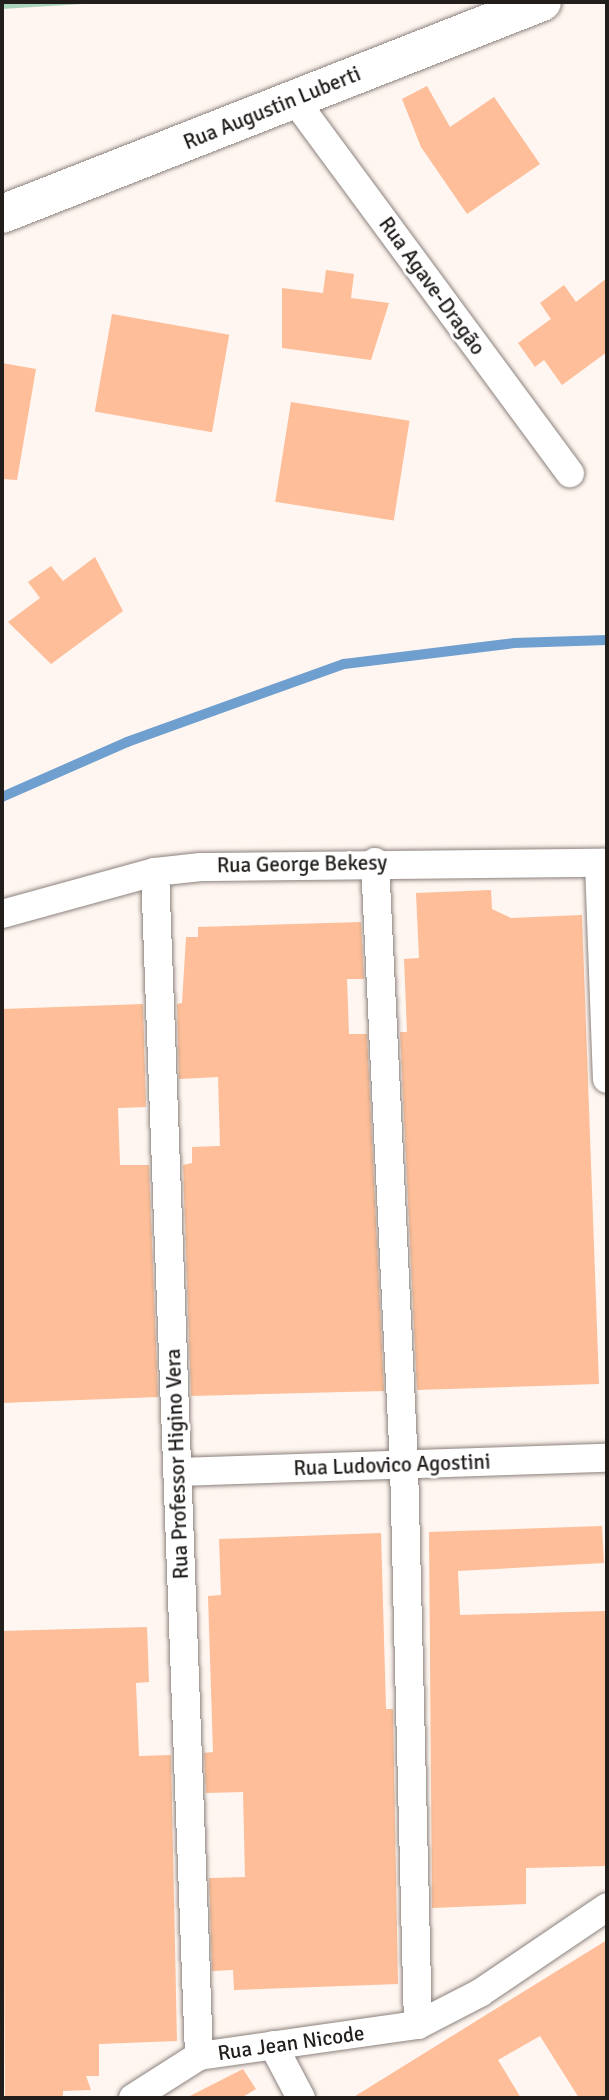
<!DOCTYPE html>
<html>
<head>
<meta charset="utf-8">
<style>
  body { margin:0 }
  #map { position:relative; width:609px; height:2100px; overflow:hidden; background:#fff6f1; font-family:Signika,sans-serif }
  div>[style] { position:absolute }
  .green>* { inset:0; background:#aad4ba }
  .stream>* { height:10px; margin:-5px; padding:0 5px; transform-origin:5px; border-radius:5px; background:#6f9fcf }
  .building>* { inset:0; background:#fdbe99; transform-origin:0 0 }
  .roads { filter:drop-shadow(0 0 2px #8c827d) drop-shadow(0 0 2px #8c827d) }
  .street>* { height:28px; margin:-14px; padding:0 14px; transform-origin:14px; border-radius:14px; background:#fff }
  .secondary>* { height:38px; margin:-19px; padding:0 19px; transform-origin:19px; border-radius:19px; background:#fff }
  span { translate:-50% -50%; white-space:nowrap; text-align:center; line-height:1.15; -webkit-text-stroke:6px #fff; paint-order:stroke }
  .street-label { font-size:21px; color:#221e1c }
  .frame { position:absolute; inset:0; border:4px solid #221e1c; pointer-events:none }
</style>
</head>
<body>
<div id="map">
  <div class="green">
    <i style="clip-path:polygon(2px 2px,114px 2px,2px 9px)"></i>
  </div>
  <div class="stream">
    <i style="left:2px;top:797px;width:137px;rotate:-23.7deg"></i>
    <i style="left:127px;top:742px;width:231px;rotate:-19.8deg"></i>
    <i style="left:344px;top:664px;width:171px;rotate:-7deg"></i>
    <i style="left:514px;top:643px;width:93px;rotate:-1.8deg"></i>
  </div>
  <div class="building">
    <i style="clip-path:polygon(427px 86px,450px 127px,494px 97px,540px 164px,467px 214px,421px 147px,402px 99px)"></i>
    <i style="clip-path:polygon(326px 270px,354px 274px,351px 298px,389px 303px,371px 360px,282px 348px,282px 288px,323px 293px)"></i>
    <i style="clip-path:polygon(607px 278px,607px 352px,562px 385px,544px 360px,535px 367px,518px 343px,551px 319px,540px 303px,564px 285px,576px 302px)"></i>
    <i style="left:112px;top:314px;width:119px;height:99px;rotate:10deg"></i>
    <i style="clip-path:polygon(2px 363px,36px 369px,17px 480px,2px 479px)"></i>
    <i style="left:291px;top:402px;width:120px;height:101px;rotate:9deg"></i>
    <i style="clip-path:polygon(95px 557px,123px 611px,51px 664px,8px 622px,40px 598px,28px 582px,51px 566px,63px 581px)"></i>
    <i style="clip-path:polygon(491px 890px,492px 909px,511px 918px,582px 915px,599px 1384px,417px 1390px,400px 1032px,407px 1032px,404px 959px,419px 958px,416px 893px)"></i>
    <i style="clip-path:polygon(361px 922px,364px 979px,347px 979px,349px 1034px,367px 1034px,384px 1391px,191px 1396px,183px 1165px,192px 1163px,192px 1147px,220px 1146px,218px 1077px,179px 1079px,177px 1004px,182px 1003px,186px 937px,198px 937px,198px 927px)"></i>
    <i style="clip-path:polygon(143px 1004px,146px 1107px,118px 1108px,120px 1165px,149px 1165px,158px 1397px,2px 1403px,2px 1009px)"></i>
    <i style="clip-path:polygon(602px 1526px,604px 1563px,458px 1571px,460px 1615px,605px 1611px,607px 1866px,526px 1868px,526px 1904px,432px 1908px,429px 1532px)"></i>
    <i style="clip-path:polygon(381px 1533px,386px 1709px,393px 1709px,398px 1984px,234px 1990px,233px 1970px,212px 1971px,209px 1878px,245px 1877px,243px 1792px,206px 1793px,204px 1753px,213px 1752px,208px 1596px,221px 1595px,219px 1539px)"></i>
    <i style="clip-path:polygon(147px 1627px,149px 1682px,136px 1683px,139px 1756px,171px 1755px,177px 2041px,99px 2044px,99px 2076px,86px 2076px,91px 2090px,63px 2091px,63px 2098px,5px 2098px,2px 1631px)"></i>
    <i style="clip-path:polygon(607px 1940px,607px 2098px,579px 2098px,540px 2036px,498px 2060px,521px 2098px,352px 2098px)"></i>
    <i style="clip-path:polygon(243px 2069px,256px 2089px,241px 2098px,186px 2098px)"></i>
  </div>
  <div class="roads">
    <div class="street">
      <i style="left:294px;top:99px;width:465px;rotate:53.6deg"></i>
      <i style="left:375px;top:862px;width:604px;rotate:87.25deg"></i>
      <i style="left:404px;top:1465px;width:560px;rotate:88.57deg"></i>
      <i style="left:599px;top:863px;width:216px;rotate:87.9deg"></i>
      <i style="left:155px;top:872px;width:1185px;rotate:87.87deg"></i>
      <i style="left:2px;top:914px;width:159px;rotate:-15.4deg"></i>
      <i style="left:155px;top:872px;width:46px;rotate:-6.2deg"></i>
      <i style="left:201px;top:867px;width:406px;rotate:-0.6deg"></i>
      <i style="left:177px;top:1472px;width:430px;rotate:-1.9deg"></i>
      <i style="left:273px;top:2045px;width:60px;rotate:62.2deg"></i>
      <i style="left:133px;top:2098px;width:78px;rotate:-32.5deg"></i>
      <i style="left:199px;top:2056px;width:221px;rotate:-8.1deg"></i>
      <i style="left:418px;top:2025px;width:70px;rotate:-27.3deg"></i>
      <i style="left:480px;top:1993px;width:153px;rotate:-34.1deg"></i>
    </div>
    <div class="secondary">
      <i style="left:2px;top:214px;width:580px;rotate:-21.43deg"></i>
    </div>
  </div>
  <div class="street-label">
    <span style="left:272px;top:108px;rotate:-22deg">Rua Augustin Luberti</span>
    <span style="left:432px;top:286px;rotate:54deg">Rua Agave-Dragão</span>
    <span style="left:302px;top:864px;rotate:-1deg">Rua George Bekesy</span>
    <span style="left:177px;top:1464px;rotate:-92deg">Rua Professor Higino Vera</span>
    <span style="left:392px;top:1465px;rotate:-2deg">Rua Ludovico Agostini</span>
    <span style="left:291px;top:2043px;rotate:-8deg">Rua Jean Nicode</span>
  </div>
  <div class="frame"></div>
</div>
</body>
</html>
